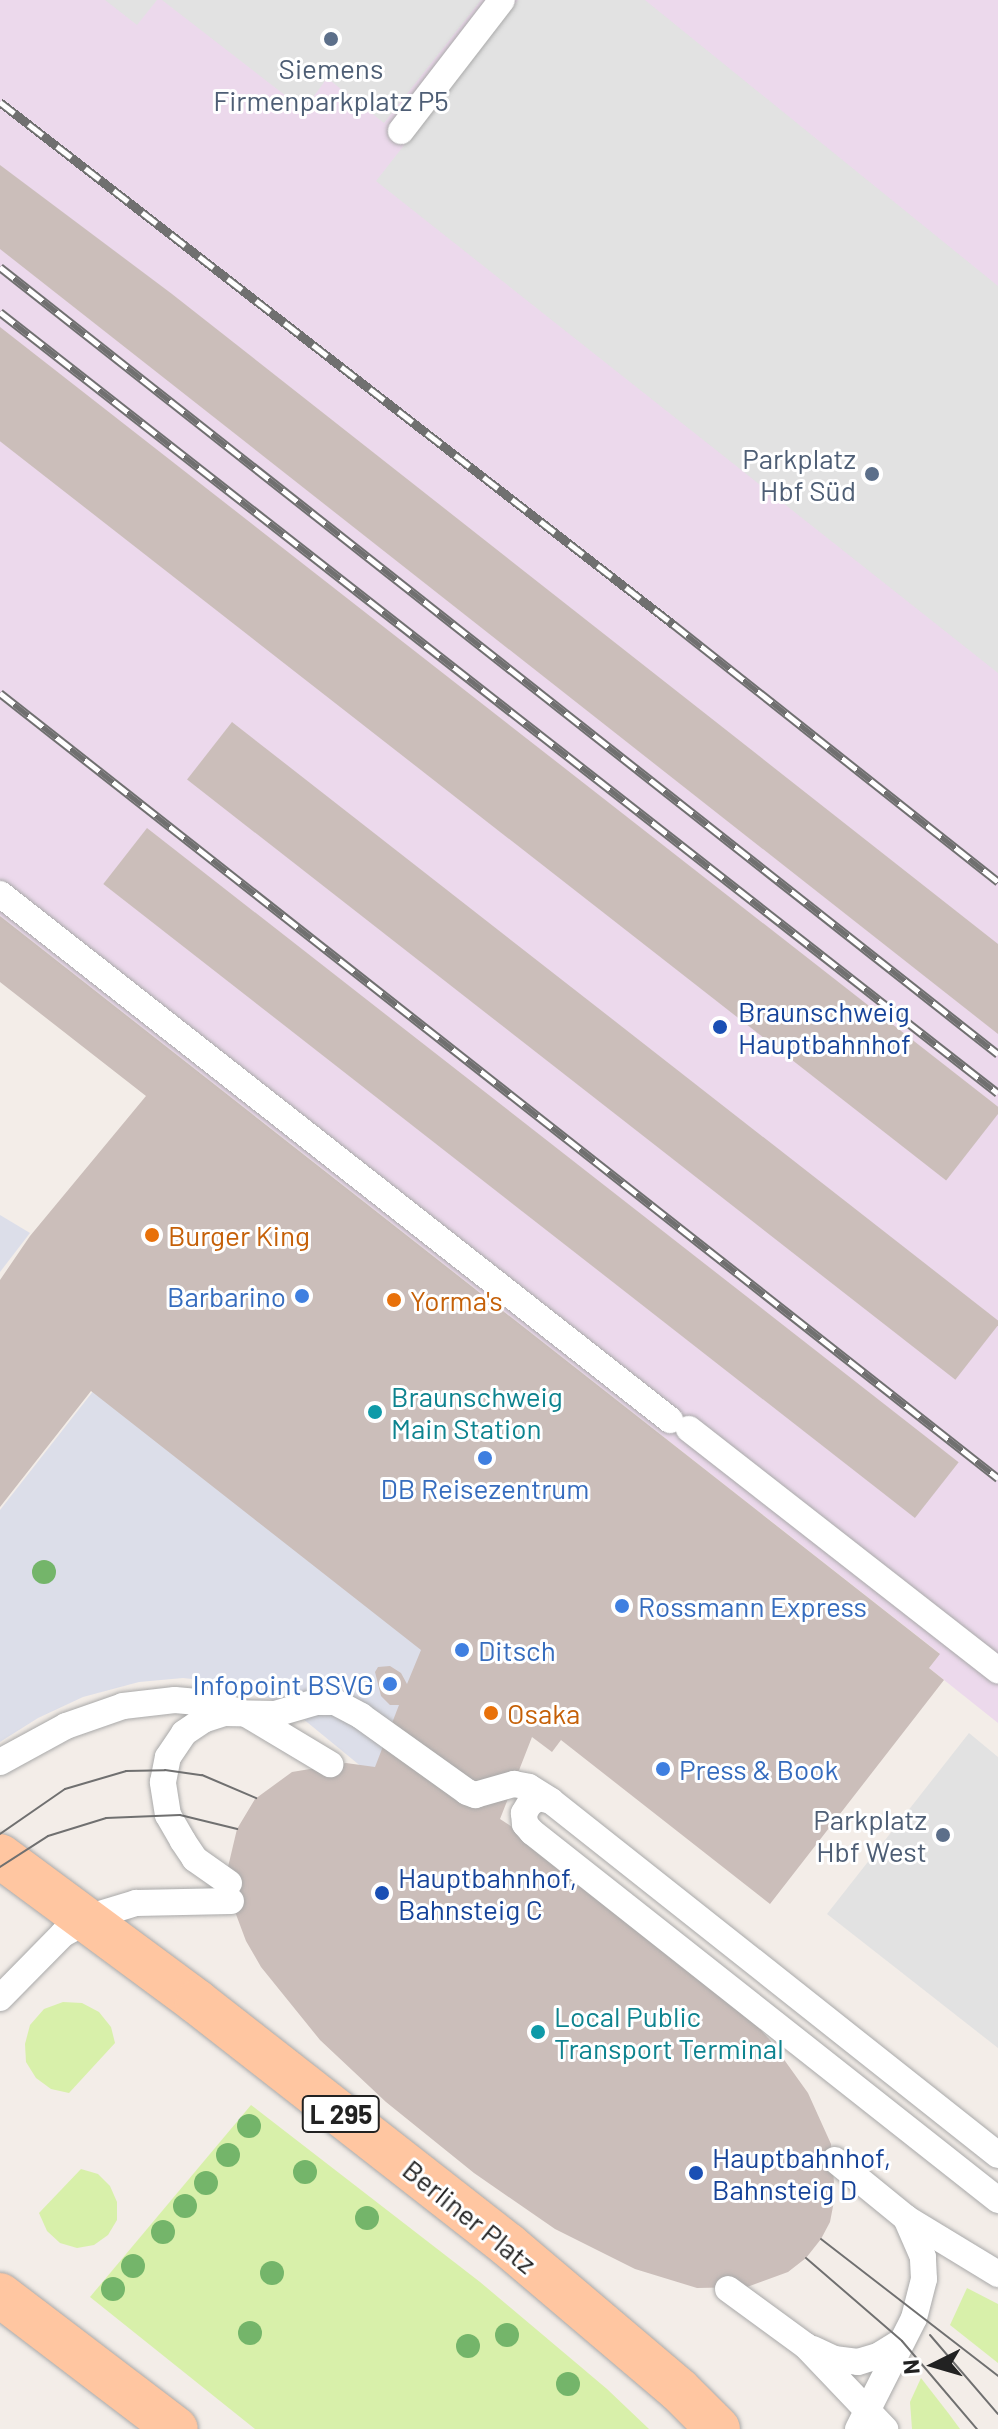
<!DOCTYPE html>
<html>
<head>
<meta charset="utf-8">
<style>
  body { margin:0 }
  #map { position:relative; width:998px; height:2429px; overflow:hidden; background:#f3ede8; font-family:Barlow,sans-serif }
  div>[style] { position:absolute }
  .industrial>* { inset:0; background:#ecd9ec }
  .grass>* { inset:0; background:#d8f0aa }
  .parking>* { inset:0; background:#e2e2e2 }
  .plaza>* { inset:0; background:#dcdee9 }
  .building>* { inset:0; background:#cbbeba; transform-origin:0 0 }
  .roads { filter:drop-shadow(0 0 2px #a9a9a9) drop-shadow(0 0 2px #a9a9a9) }
  .lane>* { height:26px; margin:-13px; padding:0 13px; transform-origin:13px; border-radius:13px; background:#fff }
  .primary>* { height:44px; margin:-22px; padding:0 22px; transform-origin:22px; border-radius:22px; background:#ffc6a1 }
  .tram>* { height:2px; margin:-1px; padding:0 1px; transform-origin:1px; border-radius:1px; background:#707070 }
  .rail>* { height:9px; margin-top:-4.5px; transform-origin:0; background:repeating-linear-gradient(90deg,#fff 0 18px,#707070 0 36px); box-sizing:border-box; border-block:2px solid #707070 }
  .trees>* { width:24px; height:24px; margin:-12px; border-radius:50%; background:#74b56a }
  .dots>* { width:22px; height:22px; translate:-50% -50%; box-sizing:border-box; border:4px solid #fff; border-radius:50% }
  span { translate:-50% -50%; white-space:nowrap; text-align:center; line-height:1.15; -webkit-text-stroke:6px #fff; paint-order:stroke }
  .shield-label span { padding:2px 6px; background:#fff; border:2px solid; border-radius:6px; -webkit-text-stroke-width:0 }
  .shield-label { font-size:26px; color:#222; font-weight:700 }
  .service-label { font-size:28px; color:#4e5e75 }
  .right { translate:-100% -50%; text-align:right }
  .transit-label { font-size:28px; color:#164399 }
  .left { translate:0 -50%; text-align:left }
  .food-label { font-size:28px; color:#c56008 }
  .shop-label { font-size:28px; color:#366cbe }
  .culture-label { font-size:28px; color:#0d838f }
  .street-label { font-size:28px; color:#222 }
  .north { position:absolute; left:894px; top:2325px; width:80px; height:80px; -webkit-text-stroke:6px #fff; paint-order:stroke; rotate:265deg; font-size:22px; font-weight:700; line-height:32px; text-align:center; color:#222 }
  .north::after { content:''; display:block; margin:auto; width:28px; height:36px; background:#222; clip-path:polygon(50% 0,100% 100%,50% 72%,0 100%) }
</style>
</head>
<body>
<div id="map">
  <div class="industrial">
    <i style="clip-path:polygon(0 0,998px 0,998px 1723px,929px 1668px,939px 1653px,0 916px)"></i>
  </div>
  <div class="grass">
    <i style="clip-path:polygon(63px 2002px,82px 2003px,99px 2012px,111px 2027px,115px 2043px,69px 2093px,51px 2089px,36px 2078px,26px 2062px,25px 2044px,30px 2025px,44px 2009px)"></i>
    <i style="clip-path:polygon(251px 2105px,480px 2282px,607px 2389px,649px 2429px,255px 2429px,90px 2297px)"></i>
    <i style="clip-path:polygon(81px 2169px,98px 2174px,110px 2186px,117px 2202px,117px 2220px,108px 2235px,94px 2245px,77px 2248px,60px 2243px,47px 2231px,39px 2213px)"></i>
    <i style="clip-path:polygon(967px 2288px,998px 2304px,998px 2363px,950px 2325px)"></i>
    <i style="clip-path:polygon(921px 2378px,949px 2414px,960px 2429px,912px 2429px,910px 2402px)"></i>
  </div>
  <div class="parking">
    <i style="clip-path:polygon(105px 0,157px 0,137px 25px)"></i>
    <i style="clip-path:polygon(162px 0,481px 0,384px 123px,327px 78px,304px 110px)"></i>
    <i style="clip-path:polygon(518px 0,645px 0,998px 286px,998px 673px,376px 181px)"></i>
    <i style="clip-path:polygon(969px 1733px,998px 1757px,998px 2048px,827px 1914px)"></i>
  </div>
  <div class="plaza">
    <i style="clip-path:polygon(0 1215px,30px 1233px,0 1272px)"></i>
    <i style="clip-path:polygon(105px 1376px,490px 1643px,374px 1777px,302px 1718px,268px 1698px,221px 1682px,183px 1678px,139px 1682px,83px 1697px,38px 1718px,0 1742px,0 1510px)"></i>
  </div>
  <div class="building">
    <i style="clip-path:polygon(0 165px,172px 294px,998px 944px,998px 1034px,0 249px)"></i>
    <i style="left:0;top:327px;width:1271px;height:90px;rotate:38deg"></i>
    <i style="left:232px;top:722px;width:975px;height:73px;rotate:38deg"></i>
    <i style="left:147px;top:828px;width:1030px;height:71px;rotate:38deg"></i>
    <i style="clip-path:polygon(0 916px,940px 1654px,929px 1668px,944px 1680px,770px 1904px,561px 1740px,552px 1752px,532px 1737px,500px 1819px,539px 1844px,732px 1999px,770px 2040px,808px 2093px,831px 2144px,835px 2196px,830px 2222px,821px 2239px,806px 2258px,788px 2272px,747px 2287px,697px 2288px,635px 2269px,555px 2229px,474px 2173px,386px 2102px,320px 2040px,261px 1967px,246px 1941px,231px 1901px,228px 1867px,237px 1829px,255px 1799px,292px 1772px,346px 1763px,375px 1767px,399px 1705px,390px 1705px,381px 1696px,375px 1672px,378px 1667px,390px 1666px,401px 1673px,407px 1684px,421px 1650px,91px 1391px,0 1507px,0 1280px,30px 1236px,146px 1096px,0 982px)"></i>
  </div>
  <div class="roads">
    <div class="lane">
      <i style="left:401px;top:131px;width:165px;rotate:-52.4deg"></i>
      <i style="left:0;top:894px;width:852px;rotate:38.13deg"></i>
      <i style="left:689px;top:1429px;width:392px;rotate:38deg"></i>
      <i style="left:0;top:1762px;width:75px;rotate:-28.6deg"></i>
      <i style="left:66px;top:1726px;width:60px;rotate:-19.3deg"></i>
      <i style="left:123px;top:1706px;width:52px;rotate:-6.6deg"></i>
      <i style="left:175px;top:1700px;width:37px;rotate:5deg"></i>
      <i style="left:212px;top:1703px;width:38px;rotate:18deg"></i>
      <i style="left:248px;top:1715px;width:96px;rotate:30.9deg"></i>
      <i style="left:229px;top:1883px;width:42px;rotate:-144.8deg"></i>
      <i style="left:195px;top:1859px;width:22px;rotate:-124deg"></i>
      <i style="left:183px;top:1841px;width:30px;rotate:-120deg"></i>
      <i style="left:168px;top:1815px;width:33px;rotate:-99deg"></i>
      <i style="left:163px;top:1782px;width:25px;rotate:-79deg"></i>
      <i style="left:168px;top:1757px;width:29px;rotate:-56deg"></i>
      <i style="left:184px;top:1733px;width:23px;rotate:-34deg"></i>
      <i style="left:203px;top:1720px;width:22px;rotate:-18deg"></i>
      <i style="left:224px;top:1713px;width:51px;rotate:1.1deg"></i>
      <i style="left:275px;top:1714px;width:43px;rotate:-16.3deg"></i>
      <i style="left:316px;top:1702px;width:19px"></i>
      <i style="left:335px;top:1702px;width:30px;rotate:28deg"></i>
      <i style="left:361px;top:1716px;width:130px;rotate:35.6deg"></i>
      <i style="left:467px;top:1792px;width:9px;rotate:21deg"></i>
      <i style="left:475px;top:1795px;width:41px;rotate:-15.8deg"></i>
      <i style="left:514px;top:1784px;width:15px;rotate:11deg"></i>
      <i style="left:529px;top:1787px;width:26px;rotate:32deg"></i>
      <i style="left:0;top:1998px;width:90px;rotate:-45.5deg"></i>
      <i style="left:63px;top:1934px;width:42px;rotate:-28.4deg"></i>
      <i style="left:100px;top:1914px;width:38px;rotate:-17deg"></i>
      <i style="left:136px;top:1903px;width:95px;rotate:-1.2deg"></i>
      <i style="left:998px;top:2155px;width:570px;rotate:-141.62deg"></i>
      <i style="left:551px;top:1801px;width:11px;rotate:-165deg"></i>
      <i style="left:540px;top:1798px;width:11px;rotate:153deg"></i>
      <i style="left:530px;top:1803px;width:12px;rotate:121deg"></i>
      <i style="left:524px;top:1813px;width:11px;rotate:85deg"></i>
      <i style="left:525px;top:1824px;width:11px;rotate:49deg"></i>
      <i style="left:532px;top:1832px;width:594px;rotate:38.3deg"></i>
      <i style="left:835px;top:2160px;width:92px;rotate:39.2deg"></i>
      <i style="left:906px;top:2218px;width:108px;rotate:31.3deg"></i>
      <i style="left:728px;top:2289px;width:97px;rotate:36.2deg"></i>
      <i style="left:806px;top:2346px;width:115px;rotate:46.4deg"></i>
      <i style="left:813px;top:2349px;width:23px;rotate:25deg"></i>
      <i style="left:834px;top:2359px;width:24px;rotate:7deg"></i>
      <i style="left:858px;top:2362px;width:21px;rotate:-17deg"></i>
      <i style="left:878px;top:2356px;width:28px;rotate:-32deg"></i>
      <i style="left:858px;top:2429px;width:124px;rotate:-63.2deg"></i>
      <i style="left:914px;top:2318px;width:40px;rotate:-75.6deg"></i>
      <i style="left:924px;top:2279px;width:22px;rotate:-93deg"></i>
      <i style="left:923px;top:2257px;width:43px;rotate:-113.6deg"></i>
    </div>
    <div class="primary">
      <i style="left:0;top:1856px;width:245px;rotate:36.5deg"></i>
      <i style="left:197px;top:2002px;width:395px;rotate:38deg"></i>
      <i style="left:508px;top:2245px;width:224px;rotate:40.3deg"></i>
      <i style="left:679px;top:2390px;width:55px;rotate:45deg"></i>
      <i style="left:0;top:2295px;width:221px;rotate:37.3deg"></i>
    </div>
  </div>
  <div class="tram">
    <i style="left:0;top:1834px;width:79px;rotate:-34.7deg"></i>
    <i style="left:65px;top:1789px;width:64px;rotate:-16.4deg"></i>
    <i style="left:126px;top:1771px;width:39px;rotate:-1deg"></i>
    <i style="left:165px;top:1770px;width:37px;rotate:8deg"></i>
    <i style="left:202px;top:1775px;width:59px;rotate:23.1deg"></i>
    <i style="left:0;top:1867px;width:57px;rotate:-32.9deg"></i>
    <i style="left:48px;top:1836px;width:61px;rotate:-17.2deg"></i>
    <i style="left:106px;top:1818px;width:74px;rotate:-2.3deg"></i>
    <i style="left:180px;top:1815px;width:59px;rotate:13.8deg"></i>
    <i style="left:821px;top:2239px;width:224px;rotate:37.7deg"></i>
    <i style="left:806px;top:2258px;width:127px;rotate:40.8deg"></i>
    <i style="left:902px;top:2341px;width:116px;rotate:49.6deg"></i>
    <i style="left:930px;top:2335px;width:104px;rotate:49.3deg"></i>
  </div>
  <div class="rail">
    <i style="left:0;top:102px;width:852px;rotate:37.8deg"></i>
    <i style="left:673px;top:624px;width:415px;rotate:38.4deg"></i>
    <i style="left:0;top:267px;width:1271px;rotate:38.26deg"></i>
    <i style="left:0;top:312px;width:1267px;rotate:38.05deg"></i>
    <i style="left:0;top:693px;width:1270px;rotate:38.19deg"></i>
  </div>
  <div class="trees">
    <i style="left:44px;top:1572px"></i>
    <i style="left:249px;top:2126px"></i>
    <i style="left:228px;top:2155px"></i>
    <i style="left:305px;top:2172px"></i>
    <i style="left:206px;top:2183px"></i>
    <i style="left:185px;top:2206px"></i>
    <i style="left:367px;top:2218px"></i>
    <i style="left:163px;top:2232px"></i>
    <i style="left:133px;top:2266px"></i>
    <i style="left:272px;top:2273px"></i>
    <i style="left:113px;top:2289px"></i>
    <i style="left:250px;top:2333px"></i>
    <i style="left:507px;top:2335px"></i>
    <i style="left:468px;top:2346px"></i>
    <i style="left:568px;top:2384px"></i>
  </div>
  <div class="dots">
    <i style="left:331px;top:39px;background:#5c6f8a"></i>
    <i style="left:872px;top:474px;background:#5c6f8a"></i>
    <i style="left:720px;top:1027px;background:#1a4fb4"></i>
    <i style="left:152px;top:1235px;background:#e8710a"></i>
    <i style="left:302px;top:1296px;background:#3f7fe0"></i>
    <i style="left:394px;top:1300px;background:#e8710a"></i>
    <i style="left:375px;top:1412px;background:#0f9aa8"></i>
    <i style="left:485px;top:1458px;background:#3f7fe0"></i>
    <i style="left:622px;top:1606px;background:#3f7fe0"></i>
    <i style="left:462px;top:1650px;background:#3f7fe0"></i>
    <i style="left:390px;top:1684px;background:#3f7fe0"></i>
    <i style="left:491px;top:1713px;background:#e8710a"></i>
    <i style="left:663px;top:1769px;background:#3f7fe0"></i>
    <i style="left:943px;top:1835px;background:#5c6f8a"></i>
    <i style="left:382px;top:1893px;background:#1a4fb4"></i>
    <i style="left:538px;top:2032px;background:#0f9aa8"></i>
    <i style="left:696px;top:2173px;background:#1a4fb4"></i>
  </div>
  <div class="shield-label">
    <span style="left:341px;top:2114px">L 295</span>
  </div>
  <div class="service-label">
    <span style="left:331px;top:84px">Siemens<br>Firmenparkplatz P5</span>
    <span class="right" style="left:856px;top:474px">Parkplatz<br>Hbf Süd</span>
    <span class="right" style="left:927px;top:1835px">Parkplatz<br>Hbf West</span>
  </div>
  <div class="transit-label">
    <span class="left" style="left:738px;top:1027px">Braunschweig<br>Hauptbahnhof</span>
    <span class="left" style="left:398px;top:1893px">Hauptbahnhof,<br>Bahnsteig C</span>
    <span class="left" style="left:712px;top:2173px">Hauptbahnhof,<br>Bahnsteig D</span>
  </div>
  <div class="food-label">
    <span class="left" style="left:168px;top:1235px">Burger King</span>
    <span class="left" style="left:410px;top:1300px">Yorma's</span>
    <span class="left" style="left:507px;top:1713px">Osaka</span>
  </div>
  <div class="shop-label">
    <span class="right" style="left:286px;top:1296px">Barbarino</span>
    <span style="left:485px;top:1488px">DB Reisezentrum</span>
    <span class="left" style="left:638px;top:1606px">Rossmann Express</span>
    <span class="left" style="left:478px;top:1650px">Ditsch</span>
    <span class="right" style="left:374px;top:1684px">Infopoint BSVG</span>
    <span class="left" style="left:679px;top:1769px">Press &amp; Book</span>
  </div>
  <div class="culture-label">
    <span class="left" style="left:391px;top:1412px">Braunschweig<br>Main Station</span>
    <span class="left" style="left:554px;top:2032px">Local Public<br>Transport Terminal</span>
  </div>
  <div class="street-label">
    <span style="left:470px;top:2216px;rotate:39deg">Berliner Platz</span>
  </div>
  <div class="north">N</div>
</div>
</body>
</html>
